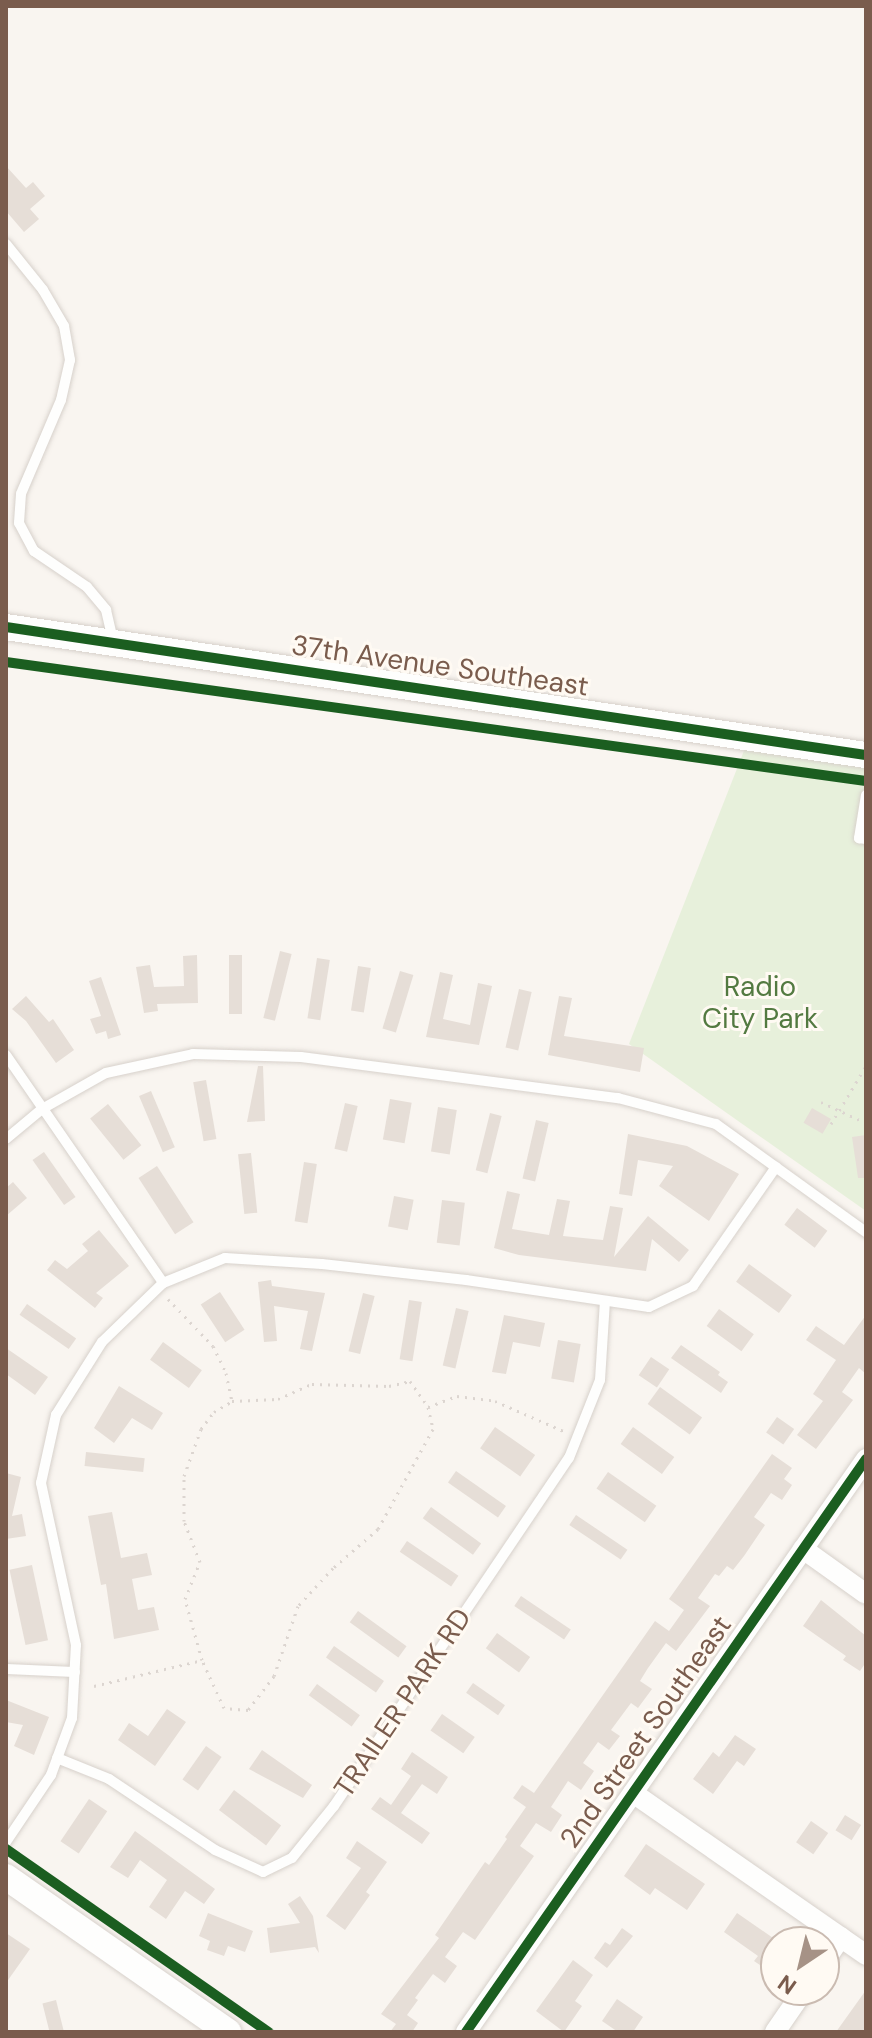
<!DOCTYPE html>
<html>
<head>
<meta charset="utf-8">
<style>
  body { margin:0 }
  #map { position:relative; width:872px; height:2038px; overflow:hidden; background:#f9f5f0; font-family:"DM Sans",sans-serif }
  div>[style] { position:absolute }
  .green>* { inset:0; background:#e7f0db }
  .building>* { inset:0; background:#e6ded7; transform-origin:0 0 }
  .path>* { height:3px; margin-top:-1.5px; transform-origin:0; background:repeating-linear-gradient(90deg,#dcd5d0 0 2px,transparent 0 8px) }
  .roads { filter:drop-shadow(0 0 2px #d7d1cb) drop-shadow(0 0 2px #d7d1cb) }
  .service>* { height:10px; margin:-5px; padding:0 5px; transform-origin:5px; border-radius:5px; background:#fefefd }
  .minor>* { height:20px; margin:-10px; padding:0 10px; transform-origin:10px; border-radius:10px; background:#fefefd }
  .tertiary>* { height:26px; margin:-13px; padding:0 13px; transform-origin:13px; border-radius:13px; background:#fefefd }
  .cycleway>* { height:10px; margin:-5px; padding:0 5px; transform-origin:5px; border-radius:5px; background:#1b5e20 }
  span { translate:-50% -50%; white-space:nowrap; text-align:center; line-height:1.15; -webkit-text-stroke:6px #fffaf3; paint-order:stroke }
  .street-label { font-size:28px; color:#7a5c4d }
  .park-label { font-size:28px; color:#537a41 }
  .frame { position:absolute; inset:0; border:8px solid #7a5c4d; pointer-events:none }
  .north { position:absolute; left:760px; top:1926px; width:80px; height:80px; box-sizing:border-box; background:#fffaf3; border:2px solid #cabbb1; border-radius:50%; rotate:215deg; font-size:22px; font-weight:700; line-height:32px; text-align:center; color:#7a5c4d }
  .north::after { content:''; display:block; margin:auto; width:28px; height:36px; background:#a69286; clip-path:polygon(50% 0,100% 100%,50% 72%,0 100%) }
</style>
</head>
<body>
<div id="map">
  <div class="green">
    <i style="clip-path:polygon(749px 738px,866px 755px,866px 1211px,629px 1044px)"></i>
  </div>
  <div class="building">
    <i style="clip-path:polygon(6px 166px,26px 188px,33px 182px,45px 196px,30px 209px,39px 219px,24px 232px,6px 211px)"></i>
    <i style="left:280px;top:951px;width:12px;height:69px;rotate:14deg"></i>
    <i style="clip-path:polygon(197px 955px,198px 1003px,157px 1004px,158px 1011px,144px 1013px,136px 967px,150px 965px,154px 987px,184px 986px,183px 956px)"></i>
    <i style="left:229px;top:955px;width:13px;height:59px"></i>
    <i style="left:317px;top:958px;width:13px;height:61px;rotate:9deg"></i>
    <i style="left:358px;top:966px;width:13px;height:45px;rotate:9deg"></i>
    <i style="left:400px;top:971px;width:14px;height:60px;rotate:17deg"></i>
    <i style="clip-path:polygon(440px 972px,453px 975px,443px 1019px,470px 1025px,478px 983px,492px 986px,479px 1045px,426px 1037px)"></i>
    <i style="clip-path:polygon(101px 977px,121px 1035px,108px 1039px,106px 1031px,96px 1034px,90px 1019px,101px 1016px,89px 981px)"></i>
    <i style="left:519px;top:989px;width:13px;height:60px;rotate:13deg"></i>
    <i style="clip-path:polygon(26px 996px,49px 1022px,53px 1019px,74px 1050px,56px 1063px,26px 1021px,12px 1009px)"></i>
    <i style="clip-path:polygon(559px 996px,572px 998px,564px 1036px,644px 1048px,640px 1072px,548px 1055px)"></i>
    <i style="clip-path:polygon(258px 1066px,263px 1066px,265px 1121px,247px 1122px)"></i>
    <i style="left:206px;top:1080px;width:60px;height:13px;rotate:80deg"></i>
    <i style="left:151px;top:1091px;width:61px;height:13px;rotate:67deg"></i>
    <i style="left:390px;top:1099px;width:22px;height:41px;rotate:10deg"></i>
    <i style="left:345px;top:1103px;width:13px;height:47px;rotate:13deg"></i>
    <i style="left:108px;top:1104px;width:53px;height:23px;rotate:51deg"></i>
    <i style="left:438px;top:1107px;width:19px;height:45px;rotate:9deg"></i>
    <i style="left:812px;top:1108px;width:22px;height:17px;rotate:30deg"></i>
    <i style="left:490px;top:1113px;width:12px;height:59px;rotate:14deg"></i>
    <i style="left:536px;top:1120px;width:13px;height:60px;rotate:13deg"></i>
    <i style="clip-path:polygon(628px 1134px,687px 1146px,739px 1174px,709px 1221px,659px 1186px,673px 1166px,638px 1160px,632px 1196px,619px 1194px)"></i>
    <i style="clip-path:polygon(866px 1135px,866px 1178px,858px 1178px,852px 1137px)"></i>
    <i style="left:44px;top:1152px;width:55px;height:14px;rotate:55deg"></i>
    <i style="left:251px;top:1153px;width:60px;height:13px;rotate:84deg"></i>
    <i style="left:304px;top:1162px;width:13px;height:60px;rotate:9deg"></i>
    <i style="left:157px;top:1166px;width:67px;height:22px;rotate:57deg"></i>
    <i style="clip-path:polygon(13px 1182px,27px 1198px,6px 1216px,6px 1188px)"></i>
    <i style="clip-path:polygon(507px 1191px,520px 1194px,512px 1229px,549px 1235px,557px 1199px,570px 1201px,563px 1236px,603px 1240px,610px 1206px,623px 1208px,614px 1257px,648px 1216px,689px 1250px,679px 1262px,652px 1239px,646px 1271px,519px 1255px,494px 1248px)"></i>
    <i style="left:394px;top:1196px;width:20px;height:31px;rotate:11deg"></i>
    <i style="left:442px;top:1200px;width:23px;height:43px;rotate:7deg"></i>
    <i style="left:797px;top:1208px;width:38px;height:21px;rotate:37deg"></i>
    <i style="clip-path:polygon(99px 1230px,129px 1266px,96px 1293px,103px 1298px,95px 1308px,47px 1270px,55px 1260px,67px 1269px,88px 1251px,82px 1244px)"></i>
    <i style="left:749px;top:1264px;width:53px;height:22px;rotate:36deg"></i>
    <i style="clip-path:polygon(271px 1280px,272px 1286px,325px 1293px,312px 1351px,300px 1349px,308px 1311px,274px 1306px,277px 1341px,264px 1342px,258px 1282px)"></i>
    <i style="left:220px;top:1292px;width:45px;height:23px;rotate:57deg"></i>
    <i style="left:363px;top:1293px;width:12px;height:60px;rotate:14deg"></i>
    <i style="left:409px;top:1300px;width:13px;height:60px;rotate:9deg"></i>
    <i style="left:27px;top:1304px;width:60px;height:13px;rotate:35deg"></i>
    <i style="left:456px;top:1308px;width:13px;height:59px;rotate:13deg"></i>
    <i style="left:719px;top:1309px;width:43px;height:21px;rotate:36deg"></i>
    <i style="clip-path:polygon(504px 1315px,545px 1323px,540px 1347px,513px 1342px,506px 1374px,492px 1372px)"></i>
    <i style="clip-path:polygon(866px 1315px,866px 1374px,859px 1368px,842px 1392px,853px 1400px,816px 1449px,797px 1435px,823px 1401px,813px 1394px,836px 1360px,806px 1340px,816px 1326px,844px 1345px)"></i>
    <i style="left:558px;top:1340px;width:23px;height:39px;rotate:10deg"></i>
    <i style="left:163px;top:1342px;width:48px;height:22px;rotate:36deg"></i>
    <i style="clip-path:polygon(681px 1345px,720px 1372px,718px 1375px,728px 1382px,721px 1393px,671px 1358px)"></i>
    <i style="clip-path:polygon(6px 1348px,48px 1377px,35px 1395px,6px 1374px)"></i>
    <i style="left:651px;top:1357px;width:22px;height:22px;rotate:34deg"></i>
    <i style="clip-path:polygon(119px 1386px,163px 1413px,152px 1430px,132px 1418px,114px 1443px,94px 1428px)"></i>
    <i style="left:660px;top:1387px;width:52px;height:21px;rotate:36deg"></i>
    <i style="left:777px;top:1417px;width:21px;height:19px;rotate:35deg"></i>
    <i style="left:495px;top:1427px;width:49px;height:26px;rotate:35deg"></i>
    <i style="left:633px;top:1427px;width:51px;height:21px;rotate:36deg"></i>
    <i style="left:86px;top:1452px;width:59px;height:14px;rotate:6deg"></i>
    <i style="clip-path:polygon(772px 1454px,792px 1468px,784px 1479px,792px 1485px,782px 1500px,771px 1493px,754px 1517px,765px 1525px,744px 1556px,733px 1570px,727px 1566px,719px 1576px,715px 1574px,698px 1598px,710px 1606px,676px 1651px,666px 1643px,648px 1668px,640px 1681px,652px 1689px,638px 1708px,631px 1703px,611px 1730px,620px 1736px,609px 1750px,598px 1742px,583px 1763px,594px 1771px,581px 1790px,568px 1781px,551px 1807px,562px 1815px,551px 1832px,536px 1823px,520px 1846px,534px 1856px,475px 1940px,463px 1932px,445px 1957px,457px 1966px,445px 1983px,433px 1974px,415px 1998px,418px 2000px,407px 2015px,418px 2023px,412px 2032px,390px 2032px,396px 2024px,381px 2014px,439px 1938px,435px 1935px,485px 1862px,489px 1865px,507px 1839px,505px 1837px,526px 1807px,513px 1798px,522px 1785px,534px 1793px,655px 1621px,669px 1631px,684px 1610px,669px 1599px)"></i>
    <i style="left:456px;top:1471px;width:61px;height:14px;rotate:35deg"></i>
    <i style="left:608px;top:1472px;width:59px;height:20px;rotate:35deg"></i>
    <i style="clip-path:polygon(6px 1473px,21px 1477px,12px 1516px,22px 1514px,26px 1536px,6px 1539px)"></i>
    <i style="left:431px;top:1507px;width:62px;height:14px;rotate:36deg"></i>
    <i style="clip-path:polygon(112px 1512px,121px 1558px,147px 1553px,152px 1575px,132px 1579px,138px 1610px,154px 1607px,159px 1630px,114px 1639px,106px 1584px,101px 1585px,88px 1516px)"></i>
    <i style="left:576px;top:1515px;width:62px;height:12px;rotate:34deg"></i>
    <i style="left:407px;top:1541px;width:62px;height:13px;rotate:34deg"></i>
    <i style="left:32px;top:1565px;width:77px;height:23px;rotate:78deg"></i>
    <i style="left:521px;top:1596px;width:60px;height:12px;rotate:34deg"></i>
    <i style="clip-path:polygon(821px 1600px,866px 1636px,866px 1662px,860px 1671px,843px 1660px,846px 1656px,803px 1626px)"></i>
    <i style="left:358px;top:1611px;width:60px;height:14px;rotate:36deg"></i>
    <i style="left:497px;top:1633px;width:41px;height:19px;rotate:36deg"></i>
    <i style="left:334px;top:1646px;width:61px;height:14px;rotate:35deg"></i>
    <i style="left:473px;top:1683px;width:39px;height:12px;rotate:35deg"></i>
    <i style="left:317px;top:1684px;width:53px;height:14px;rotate:36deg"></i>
    <i style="clip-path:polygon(6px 1700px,49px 1717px,34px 1755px,14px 1746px,23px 1725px,6px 1722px)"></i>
    <i style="clip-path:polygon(167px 1709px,186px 1722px,155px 1766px,118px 1740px,129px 1723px,148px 1736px)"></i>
    <i style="left:442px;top:1714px;width:40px;height:20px;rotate:35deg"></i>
    <i style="clip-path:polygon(735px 1735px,756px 1749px,744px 1766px,737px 1761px,713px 1794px,693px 1779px,713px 1752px,719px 1757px)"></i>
    <i style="left:206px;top:1746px;width:19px;height:41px;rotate:35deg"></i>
    <i style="clip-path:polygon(262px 1750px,312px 1785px,303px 1798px,249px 1769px)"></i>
    <i style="clip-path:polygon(412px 1752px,448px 1777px,437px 1794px,422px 1784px,401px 1813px,430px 1833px,422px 1844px,371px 1809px,380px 1797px,391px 1805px,411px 1776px,401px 1769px)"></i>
    <i style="left:234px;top:1790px;width:59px;height:25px;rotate:37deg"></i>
    <i style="left:89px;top:1799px;width:22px;height:51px;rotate:34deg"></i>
    <i style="left:845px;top:1815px;width:19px;height:18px;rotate:32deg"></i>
    <i style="left:811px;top:1821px;width:21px;height:26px;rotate:35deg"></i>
    <i style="clip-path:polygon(135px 1831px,215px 1889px,204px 1904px,185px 1891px,166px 1919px,149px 1907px,167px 1880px,140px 1860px,128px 1878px,110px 1867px)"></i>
    <i style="clip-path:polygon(357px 1841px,387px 1862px,366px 1892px,370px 1895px,345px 1930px,326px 1916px,361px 1868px,346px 1858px)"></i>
    <i style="clip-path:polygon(646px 1844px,705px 1884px,687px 1910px,655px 1888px,650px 1895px,624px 1876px)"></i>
    <i style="clip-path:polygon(300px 1896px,313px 1916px,319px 1953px,315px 1947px,270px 1953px,267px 1928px,300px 1923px,288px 1904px)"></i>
    <i style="clip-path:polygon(208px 1913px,253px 1931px,245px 1952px,228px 1946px,224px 1956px,207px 1950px,210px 1941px,199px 1936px)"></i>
    <i style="clip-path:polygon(737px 1913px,776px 1940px,776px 1976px,754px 1961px,758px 1956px,724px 1932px)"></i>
    <i style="clip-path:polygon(622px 1928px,633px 1936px,607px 1968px,594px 1958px,605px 1942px,610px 1945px)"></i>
    <i style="clip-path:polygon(6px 1933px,30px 1949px,6px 1983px)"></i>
    <i style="clip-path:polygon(573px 1960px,593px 1975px,575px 2001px,582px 2006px,564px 2032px,536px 2011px)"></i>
    <i style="clip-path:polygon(866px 1990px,866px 2027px,863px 2032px,836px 2032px)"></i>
    <i style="clip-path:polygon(617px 1999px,643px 2017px,633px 2032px,618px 2032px,602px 2021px)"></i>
    <i style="left:56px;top:2000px;width:33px;height:14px;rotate:76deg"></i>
  </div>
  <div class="path">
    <i style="left:821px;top:1102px;width:50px;rotate:25deg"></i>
    <i style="left:831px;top:1124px;width:68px;rotate:-58.9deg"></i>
    <i style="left:168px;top:1299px;width:65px;rotate:46.2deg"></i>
    <i style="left:213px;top:1346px;width:30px;rotate:64deg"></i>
    <i style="left:226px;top:1373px;width:29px;rotate:78deg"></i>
    <i style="left:428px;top:1407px;width:23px;rotate:77deg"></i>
    <i style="left:433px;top:1429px;width:114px;rotate:118.8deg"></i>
    <i style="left:378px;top:1529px;width:60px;rotate:139.1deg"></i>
    <i style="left:333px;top:1568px;width:52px;rotate:132.6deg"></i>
    <i style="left:298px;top:1606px;width:74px;rotate:108.9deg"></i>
    <i style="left:274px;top:1676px;width:43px;rotate:127.4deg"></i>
    <i style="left:248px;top:1710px;width:24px;rotate:-175deg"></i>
    <i style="left:224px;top:1708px;width:53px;rotate:-114.6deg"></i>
    <i style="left:202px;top:1660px;width:63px;rotate:-105.6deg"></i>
    <i style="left:185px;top:1599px;width:40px;rotate:-68deg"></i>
    <i style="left:200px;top:1562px;width:44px;rotate:-111.3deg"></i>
    <i style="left:184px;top:1521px;width:45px;rotate:-90deg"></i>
    <i style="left:184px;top:1476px;width:50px;rotate:-70.1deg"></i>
    <i style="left:201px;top:1429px;width:21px;rotate:-53deg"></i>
    <i style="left:214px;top:1412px;width:21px;rotate:-31deg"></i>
    <i style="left:232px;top:1401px;width:46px;rotate:-2.5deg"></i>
    <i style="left:278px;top:1399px;width:37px;rotate:-24deg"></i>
    <i style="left:312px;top:1384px;width:77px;rotate:1.5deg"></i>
    <i style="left:389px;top:1386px;width:22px;rotate:-13deg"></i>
    <i style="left:410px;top:1381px;width:32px;rotate:55deg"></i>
    <i style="left:428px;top:1407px;width:31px;rotate:-21deg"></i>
    <i style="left:457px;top:1396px;width:38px;rotate:7deg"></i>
    <i style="left:495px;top:1401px;width:77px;rotate:23.6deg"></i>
    <i style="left:94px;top:1686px;width:111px;rotate:-13.5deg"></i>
  </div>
  <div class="roads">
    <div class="service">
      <i style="left:6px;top:244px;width:59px;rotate:51.2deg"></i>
      <i style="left:43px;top:290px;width:42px;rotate:59.7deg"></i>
      <i style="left:64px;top:326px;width:35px;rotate:80deg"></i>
      <i style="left:70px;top:360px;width:41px;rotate:102.7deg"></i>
      <i style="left:61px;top:400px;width:102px;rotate:113.1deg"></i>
      <i style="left:21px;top:494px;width:29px;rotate:94deg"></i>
      <i style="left:19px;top:523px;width:32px;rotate:62deg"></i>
      <i style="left:34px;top:551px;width:64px;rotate:34.2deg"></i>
      <i style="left:87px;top:587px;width:30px;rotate:50deg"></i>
      <i style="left:106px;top:610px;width:32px;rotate:77deg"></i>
      <i style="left:866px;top:795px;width:44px;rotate:99.2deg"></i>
      <i style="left:859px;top:838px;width:7px;rotate:8deg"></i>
      <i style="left:6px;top:1055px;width:277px;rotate:55.4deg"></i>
      <i style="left:6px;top:1139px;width:47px;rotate:-39.8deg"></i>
      <i style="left:42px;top:1109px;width:73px;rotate:-29.4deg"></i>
      <i style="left:106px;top:1073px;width:89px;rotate:-12.3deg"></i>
      <i style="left:193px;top:1054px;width:108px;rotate:1.6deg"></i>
      <i style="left:301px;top:1057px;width:320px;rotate:7.4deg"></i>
      <i style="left:618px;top:1098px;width:101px;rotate:14.9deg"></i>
      <i style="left:716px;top:1124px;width:185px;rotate:35.8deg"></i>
      <i style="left:6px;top:1669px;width:69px;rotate:2.5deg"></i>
      <i style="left:57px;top:1758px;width:56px;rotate:22deg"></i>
      <i style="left:109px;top:1779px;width:128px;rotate:33.8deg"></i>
      <i style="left:215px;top:1850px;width:53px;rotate:24.6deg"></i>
      <i style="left:263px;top:1872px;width:32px;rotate:-26deg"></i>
      <i style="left:292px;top:1858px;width:67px;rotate:-51.1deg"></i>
      <i style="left:334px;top:1806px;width:420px;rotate:-56deg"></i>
      <i style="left:569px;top:1458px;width:84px;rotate:-68.3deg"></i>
      <i style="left:600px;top:1380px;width:79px;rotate:-86.4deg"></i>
      <i style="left:6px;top:1842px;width:81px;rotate:-56.1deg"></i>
      <i style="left:51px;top:1775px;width:61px;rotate:-69.8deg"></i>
      <i style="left:72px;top:1718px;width:73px;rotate:-86.9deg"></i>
      <i style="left:76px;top:1645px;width:166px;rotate:-102.2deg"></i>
      <i style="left:41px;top:1483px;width:70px;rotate:-77.6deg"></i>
      <i style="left:56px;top:1415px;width:86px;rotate:-57.8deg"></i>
      <i style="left:102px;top:1342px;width:85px;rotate:-44deg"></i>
      <i style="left:163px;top:1283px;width:67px;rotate:-22deg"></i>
      <i style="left:225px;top:1258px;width:97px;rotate:3.5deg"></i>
      <i style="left:322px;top:1264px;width:145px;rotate:6.3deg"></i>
      <i style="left:466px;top:1280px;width:185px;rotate:8.4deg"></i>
      <i style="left:649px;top:1307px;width:49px;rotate:-25.5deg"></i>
      <i style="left:693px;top:1286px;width:145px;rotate:-55.1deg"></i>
    </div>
    <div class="minor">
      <i style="left:803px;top:1549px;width:77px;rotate:35.5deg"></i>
      <i style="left:633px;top:1793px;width:284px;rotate:34.8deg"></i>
      <i style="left:824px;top:1962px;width:30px;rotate:-56deg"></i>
      <i style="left:466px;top:2032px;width:699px;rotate:-55.08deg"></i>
      <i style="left:775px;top:2032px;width:51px;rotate:-55.4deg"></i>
    </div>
    <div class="tertiary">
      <i style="left:6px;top:627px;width:869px;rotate:8.47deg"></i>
      <i style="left:6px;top:1877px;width:271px;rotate:34.9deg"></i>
    </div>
  </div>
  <div class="cycleway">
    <i style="left:6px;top:627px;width:869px;rotate:8.47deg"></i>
    <i style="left:6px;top:662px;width:868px;rotate:7.88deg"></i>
    <i style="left:6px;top:1849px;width:320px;rotate:34.9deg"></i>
    <i style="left:466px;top:2032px;width:699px;rotate:-55.08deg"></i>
  </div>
  <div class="street-label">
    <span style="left:440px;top:666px;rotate:8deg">37th Avenue Southeast</span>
    <span style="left:403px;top:1703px;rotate:-56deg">TRAILER PARK RD</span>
    <span style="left:646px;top:1732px;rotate:-55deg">2nd Street Southeast</span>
  </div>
  <div class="park-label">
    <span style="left:760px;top:1003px">Radio<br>City Park</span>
  </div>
  <div class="frame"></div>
  <div class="north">N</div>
</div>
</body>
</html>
